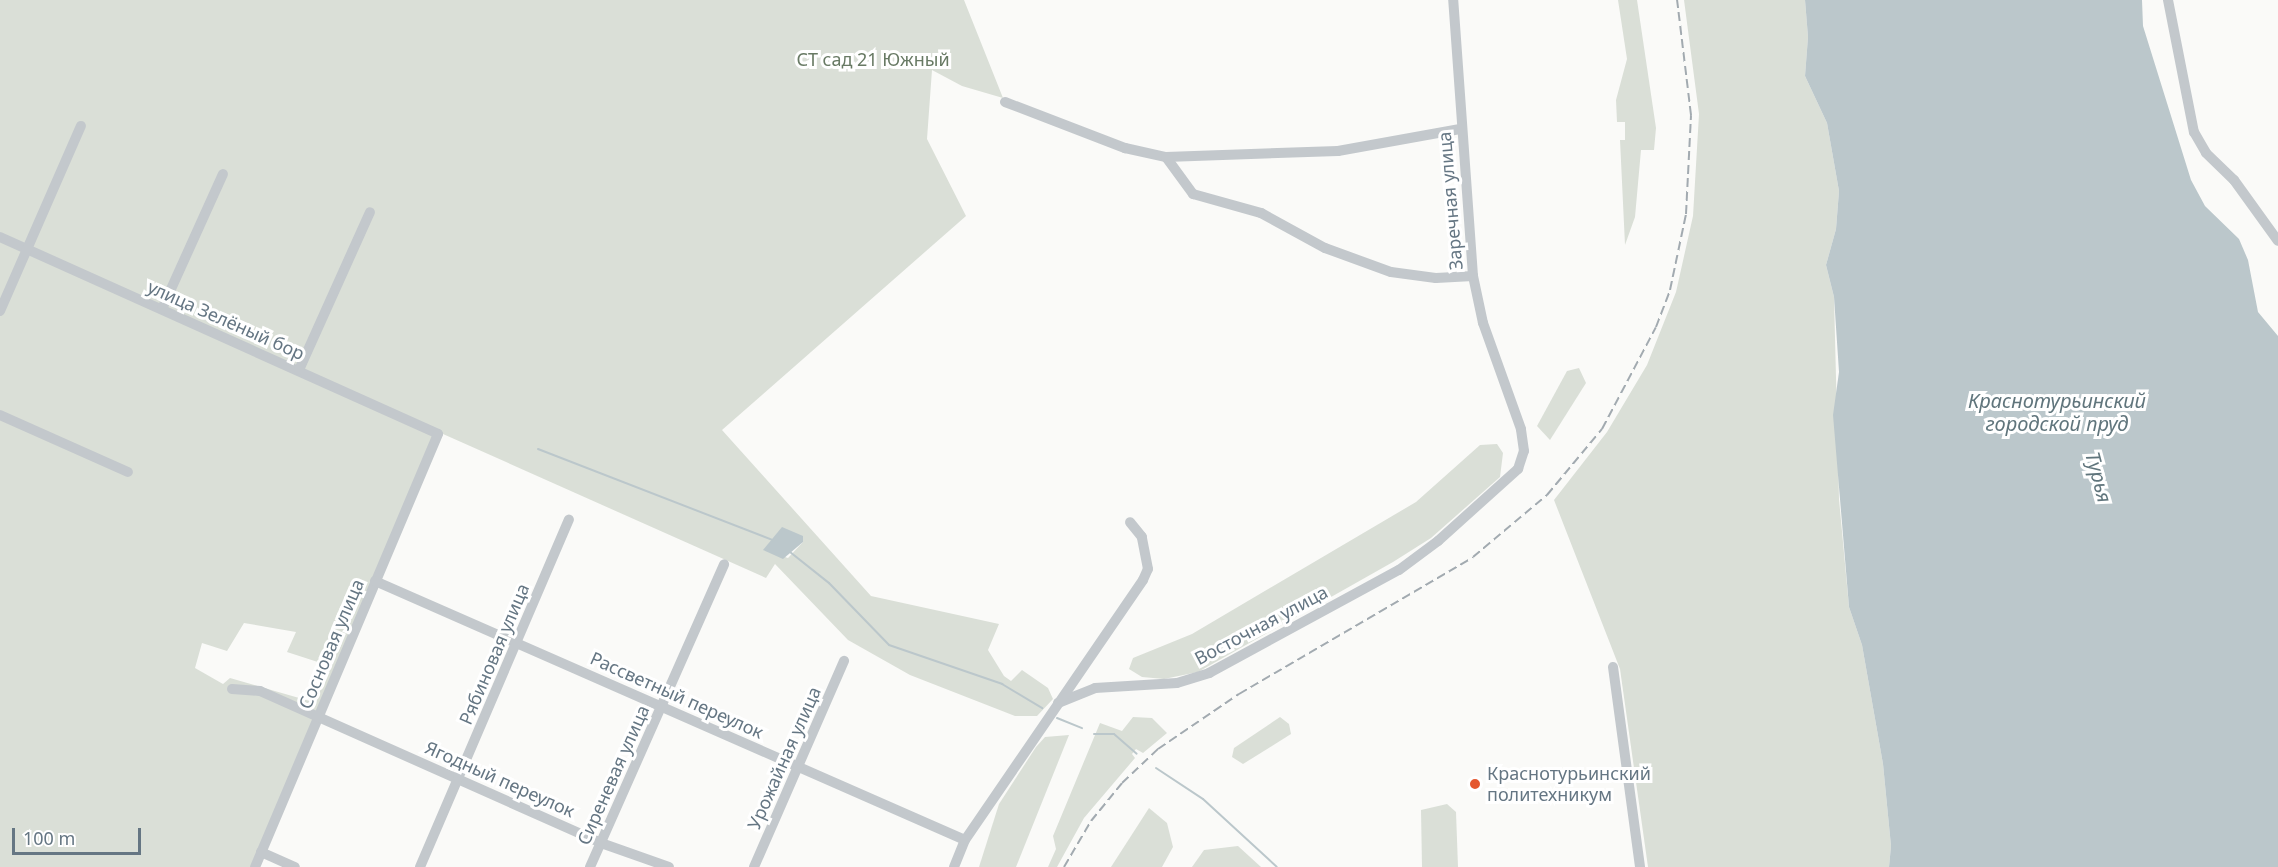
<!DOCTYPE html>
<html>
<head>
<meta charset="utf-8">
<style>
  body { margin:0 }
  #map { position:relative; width:2278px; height:867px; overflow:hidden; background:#fafaf8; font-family:"Noto Sans",sans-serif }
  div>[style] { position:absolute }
  .green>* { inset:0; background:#dadfd7 }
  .water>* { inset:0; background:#bbc7cb }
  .stream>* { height:2px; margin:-1px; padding:0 1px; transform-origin:1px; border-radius:1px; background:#bbc7cb }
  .minor>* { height:10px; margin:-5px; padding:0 5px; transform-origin:5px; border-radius:5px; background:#c3c8cc }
  .rail>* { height:2px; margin-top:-1px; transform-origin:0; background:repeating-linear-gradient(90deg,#a2aab0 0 9px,transparent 0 13.5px) }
  .dots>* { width:16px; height:16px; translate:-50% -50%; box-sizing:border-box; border:3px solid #fff; border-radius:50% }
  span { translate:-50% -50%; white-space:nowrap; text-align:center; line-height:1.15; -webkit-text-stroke:6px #fff; paint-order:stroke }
  .park-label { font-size:18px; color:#687a64 }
  .street-label { font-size:18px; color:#657683 }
  .poi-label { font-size:18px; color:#657683 }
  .left { translate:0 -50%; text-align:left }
  .water-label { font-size:20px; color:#60757c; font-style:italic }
  .scale { position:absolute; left:12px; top:828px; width:129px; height:27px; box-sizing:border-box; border:3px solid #657683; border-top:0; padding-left:8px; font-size:18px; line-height:21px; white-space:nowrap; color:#657683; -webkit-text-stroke:4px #fff; paint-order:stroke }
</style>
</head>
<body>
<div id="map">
  <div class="green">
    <i style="clip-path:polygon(evenodd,0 0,964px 0,1003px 98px,962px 86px,932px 70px,927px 139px,966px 216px,722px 430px,871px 596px,999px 624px,988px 650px,1004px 676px,1011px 681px,1022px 670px,1048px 688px,1053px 699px,1037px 716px,1015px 716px,910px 675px,848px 640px,775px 564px,766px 578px,443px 434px,251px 867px,0 867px,0 0,803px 542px,788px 558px,764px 550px,770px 546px,803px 542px,0 0,244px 623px,296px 632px,287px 652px,327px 665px,313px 702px,230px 678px,223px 684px,195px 668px,202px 643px,227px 651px,244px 623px)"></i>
    <i style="clip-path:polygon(1618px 0,1637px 0,1656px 128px,1654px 150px,1641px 150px,1635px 217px,1625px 245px,1620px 140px,1625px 140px,1625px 122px,1617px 122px,1616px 100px,1627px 59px)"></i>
    <i style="clip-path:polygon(1684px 0,1805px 0,1808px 37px,1805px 76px,1827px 123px,1839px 191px,1836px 229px,1826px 265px,1834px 297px,1839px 499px,1849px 607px,1862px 645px,1883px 764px,1891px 846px,1889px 867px,1648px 867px,1620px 669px,1554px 500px,1607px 432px,1647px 365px,1676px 292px,1693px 216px,1699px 114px)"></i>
    <i style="clip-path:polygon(1579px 368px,1586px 383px,1550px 440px,1537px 426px,1567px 371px)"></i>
    <i style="clip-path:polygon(1497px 444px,1503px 453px,1500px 477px,1431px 538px,1393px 562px,1198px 672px,1164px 679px,1142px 677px,1129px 669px,1133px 658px,1192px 634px,1416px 502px,1480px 445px)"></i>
    <i style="clip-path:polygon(1133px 717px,1152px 718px,1167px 733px,1143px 753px,1136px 749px,1132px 754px,1135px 758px,1084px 818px,1057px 867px,1048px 867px,1056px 849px,1053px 836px,1100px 723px,1122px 731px)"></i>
    <i style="clip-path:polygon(1280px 717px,1289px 724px,1291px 734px,1243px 764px,1232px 757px,1234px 748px)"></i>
    <i style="clip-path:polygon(1069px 735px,1016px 867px,979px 867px,999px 804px,1036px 747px,1045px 737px)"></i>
    <i style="clip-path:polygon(1447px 804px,1456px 812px,1458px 867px,1422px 867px,1421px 810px)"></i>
    <i style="clip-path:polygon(1149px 808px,1167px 823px,1173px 847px,1162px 867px,1111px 867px)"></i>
    <i style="clip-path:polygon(1238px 846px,1261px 867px,1192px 867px,1204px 850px)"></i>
  </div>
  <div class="water">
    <i style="clip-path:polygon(1805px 0,2142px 0,2143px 26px,2191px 180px,2205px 206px,2239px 239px,2248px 260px,2258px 312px,2278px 336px,2278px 867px,1889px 867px,1891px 846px,1883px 764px,1862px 645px,1849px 607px,1833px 415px,1839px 372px,1834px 297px,1826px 265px,1836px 229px,1839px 191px,1827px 123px,1805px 76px,1808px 37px)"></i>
    <i style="clip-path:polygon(782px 527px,803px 536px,803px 542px,783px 559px,763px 550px)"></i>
  </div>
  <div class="stream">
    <i style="left:538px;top:449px;width:252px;rotate:21.2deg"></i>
    <i style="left:790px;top:552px;width:50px;rotate:38.5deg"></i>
    <i style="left:829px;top:583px;width:86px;rotate:45.9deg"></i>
    <i style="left:889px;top:645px;width:120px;rotate:19deg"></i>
    <i style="left:1002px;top:684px;width:47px;rotate:31deg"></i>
    <i style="left:1057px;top:718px;width:27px;rotate:22deg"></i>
    <i style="left:1094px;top:734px;width:20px"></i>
    <i style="left:1114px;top:734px;width:30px;rotate:41deg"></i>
    <i style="left:1156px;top:768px;width:56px;rotate:33.4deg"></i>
    <i style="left:1203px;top:799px;width:100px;rotate:42.6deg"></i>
  </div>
  <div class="minor">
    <i style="left:2168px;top:0;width:135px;rotate:78.9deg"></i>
    <i style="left:2194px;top:132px;width:24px;rotate:60deg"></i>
    <i style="left:2206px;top:153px;width:39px;rotate:44deg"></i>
    <i style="left:2234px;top:180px;width:75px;rotate:54.2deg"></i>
    <i style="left:1005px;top:102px;width:129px;rotate:21deg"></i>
    <i style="left:1125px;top:148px;width:42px;rotate:12.4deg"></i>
    <i style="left:1166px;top:157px;width:172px;rotate:-2deg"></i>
    <i style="left:1338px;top:151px;width:124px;rotate:-10.2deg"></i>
    <i style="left:1166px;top:157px;width:46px;rotate:53.9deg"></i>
    <i style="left:1193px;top:194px;width:71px;rotate:15.6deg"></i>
    <i style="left:1261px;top:213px;width:73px;rotate:28.7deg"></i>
    <i style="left:1325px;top:248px;width:70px;rotate:20deg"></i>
    <i style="left:1391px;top:272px;width:45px;rotate:7.6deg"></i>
    <i style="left:1436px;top:278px;width:37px;rotate:-3deg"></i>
    <i style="left:0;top:237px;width:480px;rotate:24.2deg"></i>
    <i style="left:438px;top:434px;width:470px;rotate:112.9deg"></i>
    <i style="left:162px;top:309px;width:148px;rotate:-65.7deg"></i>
    <i style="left:0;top:311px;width:202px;rotate:-66.4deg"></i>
    <i style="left:299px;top:370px;width:173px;rotate:-65.8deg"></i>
    <i style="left:0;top:415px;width:140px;rotate:24deg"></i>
    <i style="left:375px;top:581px;width:644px;rotate:23.7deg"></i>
    <i style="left:1613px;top:667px;width:202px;rotate:82.3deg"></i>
    <i style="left:232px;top:689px;width:28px;rotate:4deg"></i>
    <i style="left:260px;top:691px;width:373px;rotate:24deg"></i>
    <i style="left:601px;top:843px;width:72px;rotate:19.4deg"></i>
    <i style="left:1058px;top:703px;width:40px;rotate:-22deg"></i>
    <i style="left:1095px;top:688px;width:82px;rotate:-3.5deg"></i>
    <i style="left:1177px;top:683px;width:34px;rotate:-17deg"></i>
    <i style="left:1209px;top:673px;width:216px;rotate:-28.5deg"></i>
    <i style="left:1399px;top:570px;width:49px;rotate:-36.6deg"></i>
    <i style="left:1438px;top:541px;width:108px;rotate:-42deg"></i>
    <i style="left:1518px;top:469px;width:19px;rotate:-72deg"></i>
    <i style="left:1524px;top:451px;width:22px;rotate:-98deg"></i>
    <i style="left:1521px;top:429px;width:113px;rotate:-109.7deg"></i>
    <i style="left:1483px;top:323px;width:48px;rotate:-102deg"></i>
    <i style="left:1473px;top:276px;width:277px;rotate:-94.1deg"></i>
    <i style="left:261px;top:852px;width:37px;rotate:24deg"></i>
    <i style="left:420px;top:867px;width:378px;rotate:-66.8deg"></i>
    <i style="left:590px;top:867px;width:331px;rotate:-66.1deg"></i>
    <i style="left:754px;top:867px;width:225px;rotate:-66.4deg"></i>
    <i style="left:954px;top:867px;width:29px;rotate:-68deg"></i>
    <i style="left:965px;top:840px;width:315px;rotate:-55.6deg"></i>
    <i style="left:1143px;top:580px;width:12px;rotate:-66deg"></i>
    <i style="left:1148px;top:569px;width:33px;rotate:-101deg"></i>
    <i style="left:1142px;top:537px;width:19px;rotate:-129deg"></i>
  </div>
  <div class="rail">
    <i style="left:1064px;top:867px;width:53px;rotate:-59.6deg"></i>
    <i style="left:1091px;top:821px;width:49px;rotate:-50.8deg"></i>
    <i style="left:1122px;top:783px;width:50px;rotate:-43.4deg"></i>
    <i style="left:1158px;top:749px;width:98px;rotate:-34.2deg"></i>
    <i style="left:1239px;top:694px;width:271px;rotate:-30.3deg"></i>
    <i style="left:1473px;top:557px;width:97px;rotate:-40deg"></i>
    <i style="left:1547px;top:495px;width:86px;rotate:-50.2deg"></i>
    <i style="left:1602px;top:429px;width:115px;rotate:-62.1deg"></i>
    <i style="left:1656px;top:327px;width:40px;rotate:-69deg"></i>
    <i style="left:1670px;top:290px;width:78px;rotate:-78.1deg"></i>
    <i style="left:1686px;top:214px;width:99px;rotate:-87.1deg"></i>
    <i style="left:1691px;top:115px;width:116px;rotate:-96.9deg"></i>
  </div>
  <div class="dots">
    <i style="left:1475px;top:784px;background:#e4572e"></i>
  </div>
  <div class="park-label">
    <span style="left:873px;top:59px">СТ сад 21 Южный</span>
  </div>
  <div class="street-label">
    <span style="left:1450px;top:201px;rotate:-95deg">Заречная улица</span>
    <span style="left:226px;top:320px;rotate:24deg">улица Зелёный бор</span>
    <span style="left:1261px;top:625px;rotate:-28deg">Восточная улица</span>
    <span style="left:331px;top:644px;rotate:-67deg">Сосновая улица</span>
    <span style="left:494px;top:654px;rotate:-67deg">Рябиновая улица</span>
    <span style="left:677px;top:695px;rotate:24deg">Рассветный переулок</span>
    <span style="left:784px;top:758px;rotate:-66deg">Урожайная улица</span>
    <span style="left:613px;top:775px;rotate:-66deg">Сиреневая улица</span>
    <span style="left:500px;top:779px;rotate:24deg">Ягодный переулок</span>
  </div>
  <div class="poi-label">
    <span class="left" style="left:1487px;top:784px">Краснотурьинский<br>политехникум</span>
  </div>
  <div class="water-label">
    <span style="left:2057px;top:412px">Краснотурьинский<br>городской пруд</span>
    <span style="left:2099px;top:477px;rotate:75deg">Турья</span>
  </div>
  <div class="scale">100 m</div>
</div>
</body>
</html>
